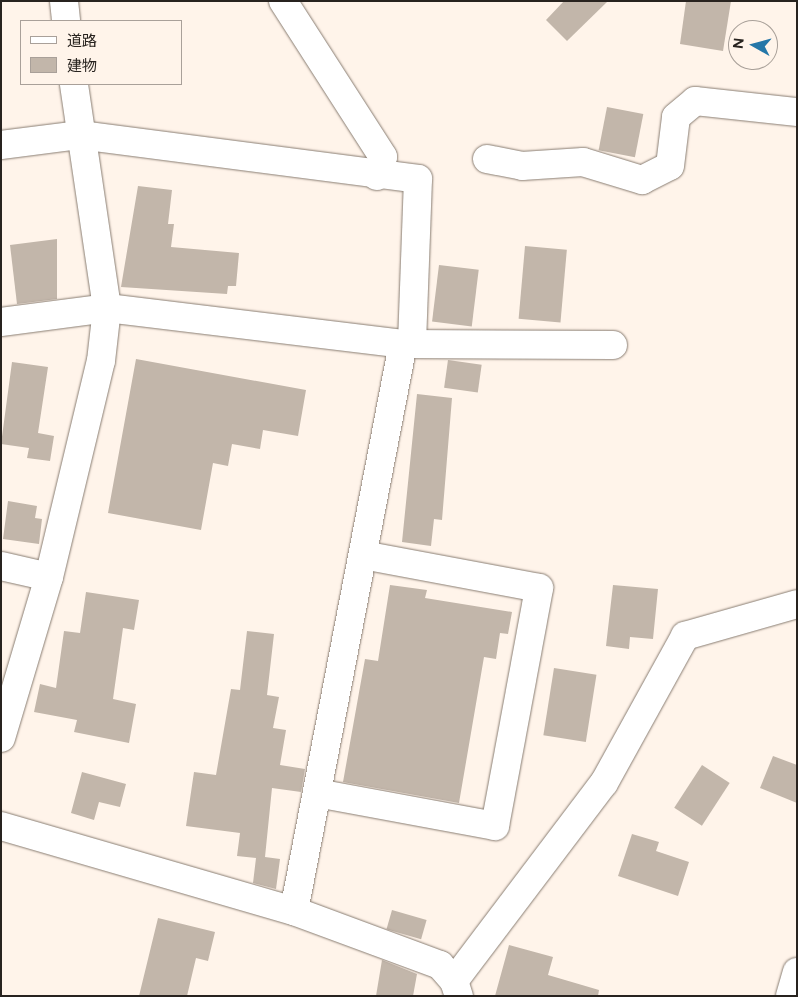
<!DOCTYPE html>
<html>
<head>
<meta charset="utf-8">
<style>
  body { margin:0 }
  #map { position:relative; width:798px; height:997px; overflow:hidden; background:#fff4ea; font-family:Figtree,"Noto Sans JP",sans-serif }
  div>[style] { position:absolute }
  .building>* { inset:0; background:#c2b6aa; transform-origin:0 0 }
  .roads { filter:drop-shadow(0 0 1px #897d72) drop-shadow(0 0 1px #897d72) }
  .minor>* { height:28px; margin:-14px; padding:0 14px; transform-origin:14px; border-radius:14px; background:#fff }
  span { translate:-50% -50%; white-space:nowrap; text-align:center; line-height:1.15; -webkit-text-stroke:5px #fff4ea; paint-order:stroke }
  .frame { position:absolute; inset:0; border:2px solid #28231f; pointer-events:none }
  .legend { position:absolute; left:20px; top:20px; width:162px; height:65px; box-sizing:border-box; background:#fff4ea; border:1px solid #a9a099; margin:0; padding:6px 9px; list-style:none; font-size:15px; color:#28231f }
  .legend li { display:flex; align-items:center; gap:10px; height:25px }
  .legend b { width:25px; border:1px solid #a9a099 }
  .north { position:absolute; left:728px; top:20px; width:50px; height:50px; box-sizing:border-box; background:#fff4ea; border:1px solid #a9a099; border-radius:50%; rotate:277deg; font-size:14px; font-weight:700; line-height:20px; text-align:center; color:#28231f }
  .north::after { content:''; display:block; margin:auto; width:18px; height:22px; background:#2577a8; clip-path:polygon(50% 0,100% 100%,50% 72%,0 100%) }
</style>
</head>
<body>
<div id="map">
  <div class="building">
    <i style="clip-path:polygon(564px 1px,608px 1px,567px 41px,546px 20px)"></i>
    <i style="clip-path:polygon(686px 1px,731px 1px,723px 51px,680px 44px)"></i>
    <i style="left:607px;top:107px;width:37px;height:44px;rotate:11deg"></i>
    <i style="clip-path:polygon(138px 186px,172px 190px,168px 224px,174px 224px,171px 247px,239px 253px,236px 286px,228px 286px,227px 294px,121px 287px)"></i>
    <i style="clip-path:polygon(57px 239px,57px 299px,17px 304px,10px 245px)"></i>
    <i style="left:525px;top:246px;width:42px;height:73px;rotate:5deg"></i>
    <i style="left:439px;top:265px;width:40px;height:57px;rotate:7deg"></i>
    <i style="clip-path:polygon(136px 359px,306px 390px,298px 436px,263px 430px,260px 449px,232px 444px,228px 466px,213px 463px,201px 530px,108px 513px)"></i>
    <i style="left:448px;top:360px;width:34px;height:28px;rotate:8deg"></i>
    <i style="clip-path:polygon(12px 362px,48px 367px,38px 433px,54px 436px,50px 461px,27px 458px,29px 448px,1px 444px)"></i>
    <i style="clip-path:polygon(417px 394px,452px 398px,442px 520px,434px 519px,431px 546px,402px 542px)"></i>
    <i style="clip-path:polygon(8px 501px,37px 506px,35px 518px,42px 519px,39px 544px,3px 539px)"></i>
    <i style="clip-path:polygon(390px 585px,427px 590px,425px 598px,512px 612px,508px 634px,500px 633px,496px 659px,484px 657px,459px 803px,343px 782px,365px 659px,378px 661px)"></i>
    <i style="clip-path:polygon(613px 585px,658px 589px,653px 639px,630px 637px,629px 649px,606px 646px)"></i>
    <i style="clip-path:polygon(86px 592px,139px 600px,134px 630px,123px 628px,113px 699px,136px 704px,129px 743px,74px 732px,77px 720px,34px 712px,40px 684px,56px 688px,64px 631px,80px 633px)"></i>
    <i style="clip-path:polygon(247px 631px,274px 634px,267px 695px,279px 697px,273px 728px,286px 730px,280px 765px,305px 769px,301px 792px,272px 788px,265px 857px,280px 859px,276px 889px,253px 883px,256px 858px,237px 856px,240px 833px,186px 826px,194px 772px,216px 775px,231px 689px,240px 690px)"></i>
    <i style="left:554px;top:668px;width:43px;height:68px;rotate:9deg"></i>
    <i style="clip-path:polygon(773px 756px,797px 765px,797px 803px,760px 788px)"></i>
    <i style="left:702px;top:765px;width:33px;height:51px;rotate:33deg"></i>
    <i style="clip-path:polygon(82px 772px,126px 784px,120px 807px,99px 802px,94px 820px,71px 813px)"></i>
    <i style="clip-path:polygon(632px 834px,659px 842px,656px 851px,689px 862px,678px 896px,618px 876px)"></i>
    <i style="left:392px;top:910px;width:36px;height:20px;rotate:16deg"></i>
    <i style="clip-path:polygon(158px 918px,215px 932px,208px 961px,196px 958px,187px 996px,139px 996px)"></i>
    <i style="clip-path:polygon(509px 945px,553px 957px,548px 975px,599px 990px,598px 996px,495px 996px)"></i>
    <i style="clip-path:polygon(382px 960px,417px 974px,413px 996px,376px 996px)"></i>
  </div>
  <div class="roads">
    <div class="minor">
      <i style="left:64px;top:1px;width:20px;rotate:84deg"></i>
      <i style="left:283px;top:1px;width:185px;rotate:57.3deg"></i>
      <i style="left:383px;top:157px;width:20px;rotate:108deg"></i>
      <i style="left:1px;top:145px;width:80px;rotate:-7.2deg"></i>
      <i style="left:80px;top:135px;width:341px;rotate:7.4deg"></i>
      <i style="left:418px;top:179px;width:163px;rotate:92.1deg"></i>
      <i style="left:487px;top:159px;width:36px;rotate:11deg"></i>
      <i style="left:522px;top:166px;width:61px;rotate:-3.8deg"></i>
      <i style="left:583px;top:162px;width:62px;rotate:17deg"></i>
      <i style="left:642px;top:180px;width:31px;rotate:-27deg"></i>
      <i style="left:670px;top:166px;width:49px;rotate:-83deg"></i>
      <i style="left:676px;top:117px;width:25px;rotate:-40deg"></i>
      <i style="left:695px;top:101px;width:103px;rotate:6.2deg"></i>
      <i style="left:1px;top:322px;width:107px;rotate:-7.5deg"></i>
      <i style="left:107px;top:308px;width:298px;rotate:6.9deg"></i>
      <i style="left:403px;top:344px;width:210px;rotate:0.3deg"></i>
      <i style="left:1px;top:566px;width:49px;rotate:12.9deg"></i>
      <i style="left:1px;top:738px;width:168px;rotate:-73.4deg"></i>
      <i style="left:49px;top:577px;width:222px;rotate:-76.5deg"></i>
      <i style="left:101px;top:361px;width:53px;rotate:-83.5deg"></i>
      <i style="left:107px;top:308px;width:226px;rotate:-98.4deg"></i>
      <i style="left:317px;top:793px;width:181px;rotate:10.5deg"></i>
      <i style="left:495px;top:826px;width:242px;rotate:-79.5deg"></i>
      <i style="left:539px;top:588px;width:179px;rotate:-169.4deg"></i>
      <i style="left:1px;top:826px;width:305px;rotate:16.2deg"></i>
      <i style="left:294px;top:911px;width:156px;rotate:20.3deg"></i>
      <i style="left:440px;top:965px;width:21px;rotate:49deg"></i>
      <i style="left:454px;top:981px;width:16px;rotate:72deg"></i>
      <i style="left:294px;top:911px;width:577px;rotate:-79.12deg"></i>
      <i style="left:454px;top:981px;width:248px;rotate:-52.9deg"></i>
      <i style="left:604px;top:783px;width:168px;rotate:-61.1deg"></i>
      <i style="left:685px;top:636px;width:116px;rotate:-15.9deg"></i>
      <i style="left:790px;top:996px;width:25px;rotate:-74deg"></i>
    </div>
  </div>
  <div class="frame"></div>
  <ul class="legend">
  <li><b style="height:6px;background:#fff"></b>道路</li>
  <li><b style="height:14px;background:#c2b6aa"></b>建物</li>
  </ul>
  <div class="north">N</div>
</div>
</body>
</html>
